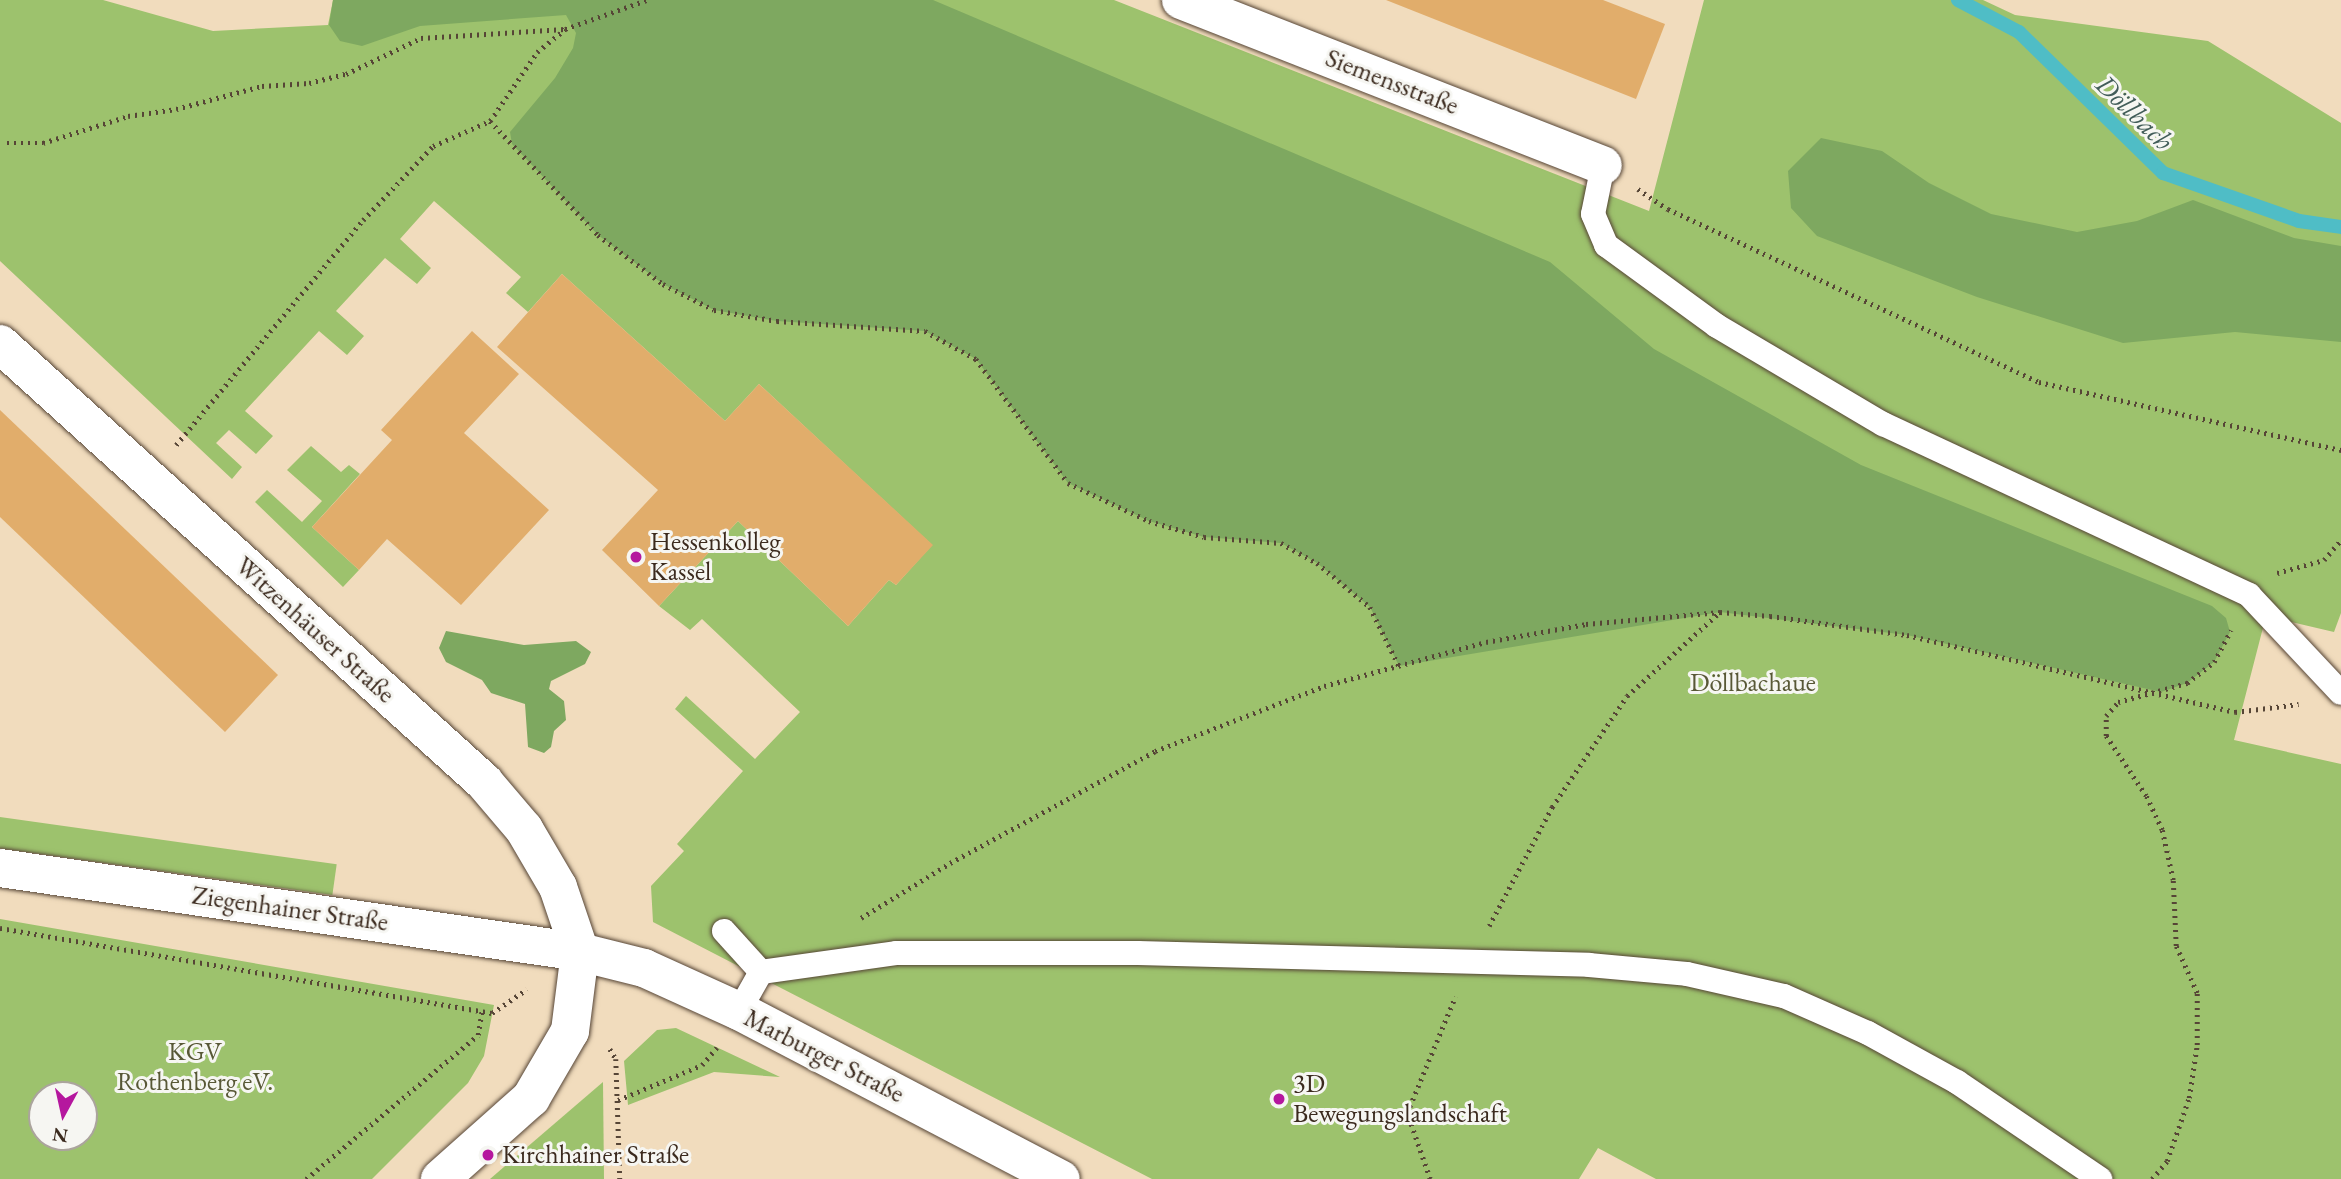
<!DOCTYPE html>
<html>
<head>
<meta charset="utf-8">
<style>
  body { margin:0 }
  #map { position:relative; width:2341px; height:1179px; overflow:hidden; background:#f1dcbd; font-family:"EB Garamond",serif }
  div>[style] { position:absolute }
  .green>* { inset:0; background:#9dc26d; transform-origin:0 0 }
  .forest>* { inset:0; background:#7ea860 }
  .stream>* { height:14px; margin:-7px; padding:0 7px; transform-origin:7px; border-radius:7px; background:#4fbdc6 }
  .building>* { inset:0; background:#e1ad6b }
  .path>* { height:4.5px; margin-top:-2.25px; transform-origin:0; background:repeating-linear-gradient(90deg,#564536 0 2px,transparent 0 7px) }
  .roads { filter:drop-shadow(0 0 2px #564536) drop-shadow(0 0 2px #564536) }
  .service>* { height:24px; margin:-12px; padding:0 12px; transform-origin:12px; border-radius:12px; background:#fff }
  .minor>* { height:38px; margin:-19px; padding:0 19px; transform-origin:19px; border-radius:19px; background:#fff }
  .dots>* { width:19px; height:19px; translate:-50% -50%; box-sizing:border-box; border:4px solid #f6f6f2; border-radius:50% }
  span { translate:-50% -50%; white-space:nowrap; text-align:center; line-height:1.15; -webkit-text-stroke:6px #f6f6f2; paint-order:stroke }
  .street-label { font-size:26px; color:#3b2a1e }
  .poi-label { font-size:26px; color:#3b2a1e }
  .left { translate:0 -50%; text-align:left }
  .park-label { font-size:26px; color:#585836 }
  .water-label { font-size:28px; color:#425d59; font-style:italic }
  .north { position:absolute; left:28px; top:1081px; width:70px; height:70px; box-sizing:border-box; background:#f6f6f2; border:2px solid #aba49d; border-radius:50%; rotate:188deg; font-size:19px; font-weight:700; line-height:28px; text-align:center; color:#3b2a1e }
  .north::after { content:''; display:block; margin:auto; width:24px; height:32px; background:#b5179e; clip-path:polygon(50% 0,100% 100%,50% 72%,0 100%) }
</style>
</head>
<body>
<div id="map">
  <div class="green">
    <i style="clip-path:polygon(0 0,103px 0,213px 31px,328px 25px,333px 0,1114px 0,1649px 211px,1704px 0,1983px 0,2015px 15px,2208px 41px,2341px 123px,2341px 613px,2334px 632px,2266px 616px,2234px 740px,2341px 764px,2341px 1179px,1656px 1179px,1598px 1148px,1579px 1179px,1152px 1179px,653px 922px,651px 886px,684px 851px,677px 844px,743px 771px,675px 709px,686px 696px,755px 759px,800px 712px,702px 619px,690px 630px,659px 606px,738px 521px,848px 626px,889px 580px,896px 585px,932px 545px,759px 384px,725px 421px,562px 274px,528px 312px,506px 293px,521px 277px,434px 201px,400px 239px,431px 268px,417px 284px,385px 258px,336px 311px,364px 336px,347px 355px,319px 331px,245px 411px,273px 436px,256px 454px,229px 430px,216px 443px,242px 467px,232px 479px,0 261px)"></i>
    <i style="clip-path:polygon(311px 446px,341px 472px,349px 465px,360px 474px,312px 527px,359px 570px,343px 587px,255px 502px,267px 490px,302px 522px,322px 501px,287px 470px)"></i>
    <i style="left:0;top:817px;width:340px;height:31px;rotate:8deg"></i>
    <i style="clip-path:polygon(evenodd,0 919px,494px 1005px,484px 1056px,468px 1083px,372px 1179px,0 1179px,0 919px,42px 1095px,84px 1095px,84px 1137px,42px 1137px,42px 1095px)"></i>
    <i style="clip-path:polygon(676px 1028px,780px 1077px,714px 1072px,628px 1105px,624px 1061px,657px 1030px)"></i>
    <i style="clip-path:polygon(603px 1082px,604px 1179px,490px 1179px)"></i>
  </div>
  <div class="forest">
    <i style="clip-path:polygon(333px 0,933px 0,1550px 262px,1654px 349px,1861px 465px,2212px 606px,2226px 618px,2230px 632px,2214px 662px,2187px 683px,2161px 692px,1907px 635px,1720px 612px,1399px 666px,1370px 607px,1317px 563px,1281px 543px,1204px 537px,1149px 521px,1068px 483px,976px 359px,925px 331px,777px 321px,714px 310px,663px 284px,598px 235px,512px 144px,510px 132px,555px 78px,573px 48px,576px 33px,566px 15px,420px 26px,362px 46px,340px 41px,329px 25px)"></i>
    <i style="clip-path:polygon(1821px 138px,1882px 151px,1929px 183px,1991px 214px,2077px 232px,2137px 221px,2193px 200px,2294px 238px,2341px 246px,2341px 342px,2235px 332px,2123px 343px,1977px 297px,1817px 236px,1791px 208px,1788px 171px)"></i>
    <i style="clip-path:polygon(446px 631px,524px 645px,576px 641px,591px 652px,585px 664px,551px 681px,549px 689px,564px 701px,566px 720px,554px 731px,551px 747px,544px 753px,528px 747px,525px 704px,491px 693px,482px 680px,446px 662px,439px 648px)"></i>
  </div>
  <div class="stream">
    <i style="left:1958px;top:0;width:69px;rotate:27.7deg"></i>
    <i style="left:2019px;top:32px;width:202px;rotate:44.4deg"></i>
    <i style="left:2163px;top:173px;width:144px;rotate:19.4deg"></i>
    <i style="left:2299px;top:221px;width:42px;rotate:8.1deg"></i>
  </div>
  <div class="building">
    <i style="clip-path:polygon(1386px 0,1603px 0,1665px 24px,1636px 99px)"></i>
    <i style="clip-path:polygon(562px 274px,725px 421px,759px 384px,933px 545px,896px 585px,889px 580px,848px 626px,738px 521px,659px 606px,602px 550px,658px 490px,497px 347px)"></i>
    <i style="clip-path:polygon(472px 331px,519px 374px,464px 433px,549px 510px,461px 605px,387px 539px,359px 570px,312px 527px,392px 440px,381px 430px)"></i>
    <i style="clip-path:polygon(0 410px,278px 675px,225px 732px,0 517px)"></i>
  </div>
  <div class="path">
    <i style="left:490px;top:121px;width:157px;rotate:46.5deg"></i>
    <i style="left:598px;top:235px;width:81px;rotate:37deg"></i>
    <i style="left:663px;top:284px;width:57px;rotate:27deg"></i>
    <i style="left:714px;top:310px;width:64px;rotate:9.9deg"></i>
    <i style="left:777px;top:321px;width:148px;rotate:3.9deg"></i>
    <i style="left:925px;top:331px;width:58px;rotate:28.8deg"></i>
    <i style="left:976px;top:359px;width:154px;rotate:53.4deg"></i>
    <i style="left:1068px;top:483px;width:89px;rotate:25.1deg"></i>
    <i style="left:1149px;top:521px;width:57px;rotate:16.2deg"></i>
    <i style="left:1204px;top:537px;width:77px;rotate:4.5deg"></i>
    <i style="left:1281px;top:543px;width:41px;rotate:29.1deg"></i>
    <i style="left:1317px;top:563px;width:69px;rotate:39.7deg"></i>
    <i style="left:1370px;top:607px;width:66px;rotate:63.8deg"></i>
    <i style="left:7px;top:143px;width:36px"></i>
    <i style="left:43px;top:143px;width:89px;rotate:-17.6deg"></i>
    <i style="left:128px;top:116px;width:49px;rotate:-8.3deg"></i>
    <i style="left:176px;top:109px;width:89px;rotate:-15deg"></i>
    <i style="left:262px;top:86px;width:47px;rotate:-3.7deg"></i>
    <i style="left:309px;top:83px;width:38px;rotate:-14deg"></i>
    <i style="left:346px;top:74px;width:83px;rotate:-25.6deg"></i>
    <i style="left:421px;top:38px;width:144px;rotate:-3.6deg"></i>
    <i style="left:1638px;top:189px;width:36px;rotate:34deg"></i>
    <i style="left:1668px;top:209px;width:409px;rotate:25deg"></i>
    <i style="left:2039px;top:382px;width:310px;rotate:12.7deg"></i>
    <i style="left:176px;top:445px;width:293px;rotate:-50.3deg"></i>
    <i style="left:363px;top:220px;width:102px;rotate:-46.6deg"></i>
    <i style="left:433px;top:146px;width:62px;rotate:-23.7deg"></i>
    <i style="left:490px;top:121px;width:83px;rotate:-55.7deg"></i>
    <i style="left:537px;top:52px;width:36px;rotate:-39deg"></i>
    <i style="left:565px;top:29px;width:87px;rotate:-19.5deg"></i>
    <i style="left:2277px;top:573px;width:49px;rotate:-15.5deg"></i>
    <i style="left:2324px;top:560px;width:26px;rotate:-50deg"></i>
    <i style="left:861px;top:918px;width:105px;rotate:-31.7deg"></i>
    <i style="left:950px;top:863px;width:234px;rotate:-28.6deg"></i>
    <i style="left:1155px;top:751px;width:181px;rotate:-21deg"></i>
    <i style="left:1324px;top:686px;width:168px;rotate:-15.2deg"></i>
    <i style="left:1486px;top:642px;width:102px;rotate:-10.2deg"></i>
    <i style="left:1586px;top:624px;width:135px;rotate:-5.1deg"></i>
    <i style="left:1720px;top:612px;width:50px;rotate:4.6deg"></i>
    <i style="left:1770px;top:616px;width:138px;rotate:7.9deg"></i>
    <i style="left:1907px;top:635px;width:337px;rotate:13.2deg"></i>
    <i style="left:2235px;top:712px;width:64px;rotate:-7.1deg"></i>
    <i style="left:1489px;top:926px;width:135px;rotate:-62.1deg"></i>
    <i style="left:1552px;top:807px;width:134px;rotate:-56deg"></i>
    <i style="left:1627px;top:696px;width:125px;rotate:-42.1deg"></i>
    <i style="left:0;top:928px;width:499px;rotate:9.8deg"></i>
    <i style="left:492px;top:1013px;width:42px;rotate:-34.4deg"></i>
    <i style="left:610px;top:1049px;width:12px;rotate:59deg"></i>
    <i style="left:616px;top:1059px;width:120px;rotate:88.1deg"></i>
    <i style="left:618px;top:1100px;width:91px;rotate:-22.6deg"></i>
    <i style="left:702px;top:1065px;width:23px;rotate:-50deg"></i>
    <i style="left:306px;top:1179px;width:224px;rotate:-39.9deg"></i>
    <i style="left:478px;top:1035px;width:24px;rotate:-81deg"></i>
    <i style="left:1430px;top:1179px;width:70px;rotate:-109.2deg"></i>
    <i style="left:1407px;top:1113px;width:126px;rotate:-67.5deg"></i>
    <i style="left:2152px;top:1179px;width:23px;rotate:-50deg"></i>
    <i style="left:2167px;top:1161px;width:67px;rotate:-70.8deg"></i>
    <i style="left:2189px;top:1098px;width:54px;rotate:-81.4deg"></i>
    <i style="left:2197px;top:1045px;width:52px;rotate:-90deg"></i>
    <i style="left:2197px;top:993px;width:51px;rotate:-114.1deg"></i>
    <i style="left:2176px;top:946px;width:66px;rotate:-92.6deg"></i>
    <i style="left:2173px;top:880px;width:51px;rotate:-102.4deg"></i>
    <i style="left:2162px;top:830px;width:38px;rotate:-115deg"></i>
    <i style="left:2146px;top:796px;width:72px;rotate:-123.7deg"></i>
    <i style="left:2106px;top:736px;width:20px;rotate:-90deg"></i>
    <i style="left:2106px;top:716px;width:18px;rotate:-49deg"></i>
    <i style="left:2118px;top:702px;width:72px;rotate:-15.4deg"></i>
    <i style="left:2187px;top:683px;width:34px;rotate:-38deg"></i>
    <i style="left:2214px;top:662px;width:36px;rotate:-62deg"></i>
  </div>
  <div class="roads">
    <div class="service">
      <i style="left:1603px;top:165px;width:50px;rotate:101.5deg"></i>
      <i style="left:1593px;top:214px;width:34px;rotate:67deg"></i>
      <i style="left:1606px;top:245px;width:137px;rotate:36.1deg"></i>
      <i style="left:1717px;top:326px;width:193px;rotate:30.6deg"></i>
      <i style="left:1883px;top:424px;width:404px;rotate:25deg"></i>
      <i style="left:2249px;top:595px;width:134px;rotate:46.8deg"></i>
      <i style="left:724px;top:931px;width:55px;rotate:47.9deg"></i>
      <i style="left:761px;top:972px;width:45px;rotate:119.4deg"></i>
      <i style="left:761px;top:972px;width:136px;rotate:-8deg"></i>
      <i style="left:896px;top:953px;width:242px"></i>
      <i style="left:1138px;top:953px;width:451px;rotate:1.5deg"></i>
      <i style="left:1589px;top:965px;width:98px;rotate:5.2deg"></i>
      <i style="left:1687px;top:974px;width:99px;rotate:12.8deg"></i>
      <i style="left:1784px;top:996px;width:92px;rotate:23.8deg"></i>
      <i style="left:1868px;top:1033px;width:102px;rotate:28.8deg"></i>
      <i style="left:1957px;top:1082px;width:173px;rotate:34.1deg"></i>
    </div>
    <div class="minor">
      <i style="left:1181px;top:0;width:453px;rotate:21.4deg"></i>
      <i style="left:0;top:344px;width:653px;rotate:42.14deg"></i>
      <i style="left:484px;top:782px;width:62px;rotate:49.6deg"></i>
      <i style="left:524px;top:829px;width:67px;rotate:59.6deg"></i>
      <i style="left:558px;top:887px;width:69px;rotate:71.3deg"></i>
      <i style="left:580px;top:952px;width:80px;rotate:97.2deg"></i>
      <i style="left:570px;top:1031px;width:78px;rotate:120.2deg"></i>
      <i style="left:531px;top:1098px;width:122px;rotate:138.3deg"></i>
      <i style="left:0;top:868px;width:586px;rotate:8.24deg"></i>
      <i style="left:580px;top:952px;width:66px;rotate:14deg"></i>
      <i style="left:644px;top:968px;width:104px;rotate:24.4deg"></i>
      <i style="left:739px;top:1011px;width:363px;rotate:27.6deg"></i>
    </div>
  </div>
  <div class="dots">
    <i style="left:636px;top:557px;background:#b5179e"></i>
    <i style="left:1279px;top:1099px;background:#b5179e"></i>
    <i style="left:488px;top:1155px;background:#b5179e"></i>
  </div>
  <div class="street-label">
    <span style="left:1392px;top:82px;rotate:21deg">Siemensstraße</span>
    <span style="left:315px;top:630px;rotate:42deg">Witzenhäuser Straße</span>
    <span style="left:290px;top:909px;rotate:8deg">Ziegenhainer Straße</span>
    <span style="left:824px;top:1056px;rotate:27deg">Marburger Straße</span>
  </div>
  <div class="poi-label">
    <span class="left" style="left:650px;top:557px">Hessenkolleg<br>Kassel</span>
    <span class="left" style="left:1293px;top:1099px">3D<br>Bewegungslandschaft</span>
    <span class="left" style="left:502px;top:1155px">Kirchhainer Straße</span>
  </div>
  <div class="park-label">
    <span style="left:1753px;top:683px">Döllbachaue</span>
    <span style="left:195px;top:1067px">KGV<br>Rothenberg eV.</span>
  </div>
  <div class="water-label">
    <span style="left:2135px;top:112px;rotate:44deg">Döllbach</span>
  </div>
  <div class="north">N</div>
</div>
</body>
</html>
